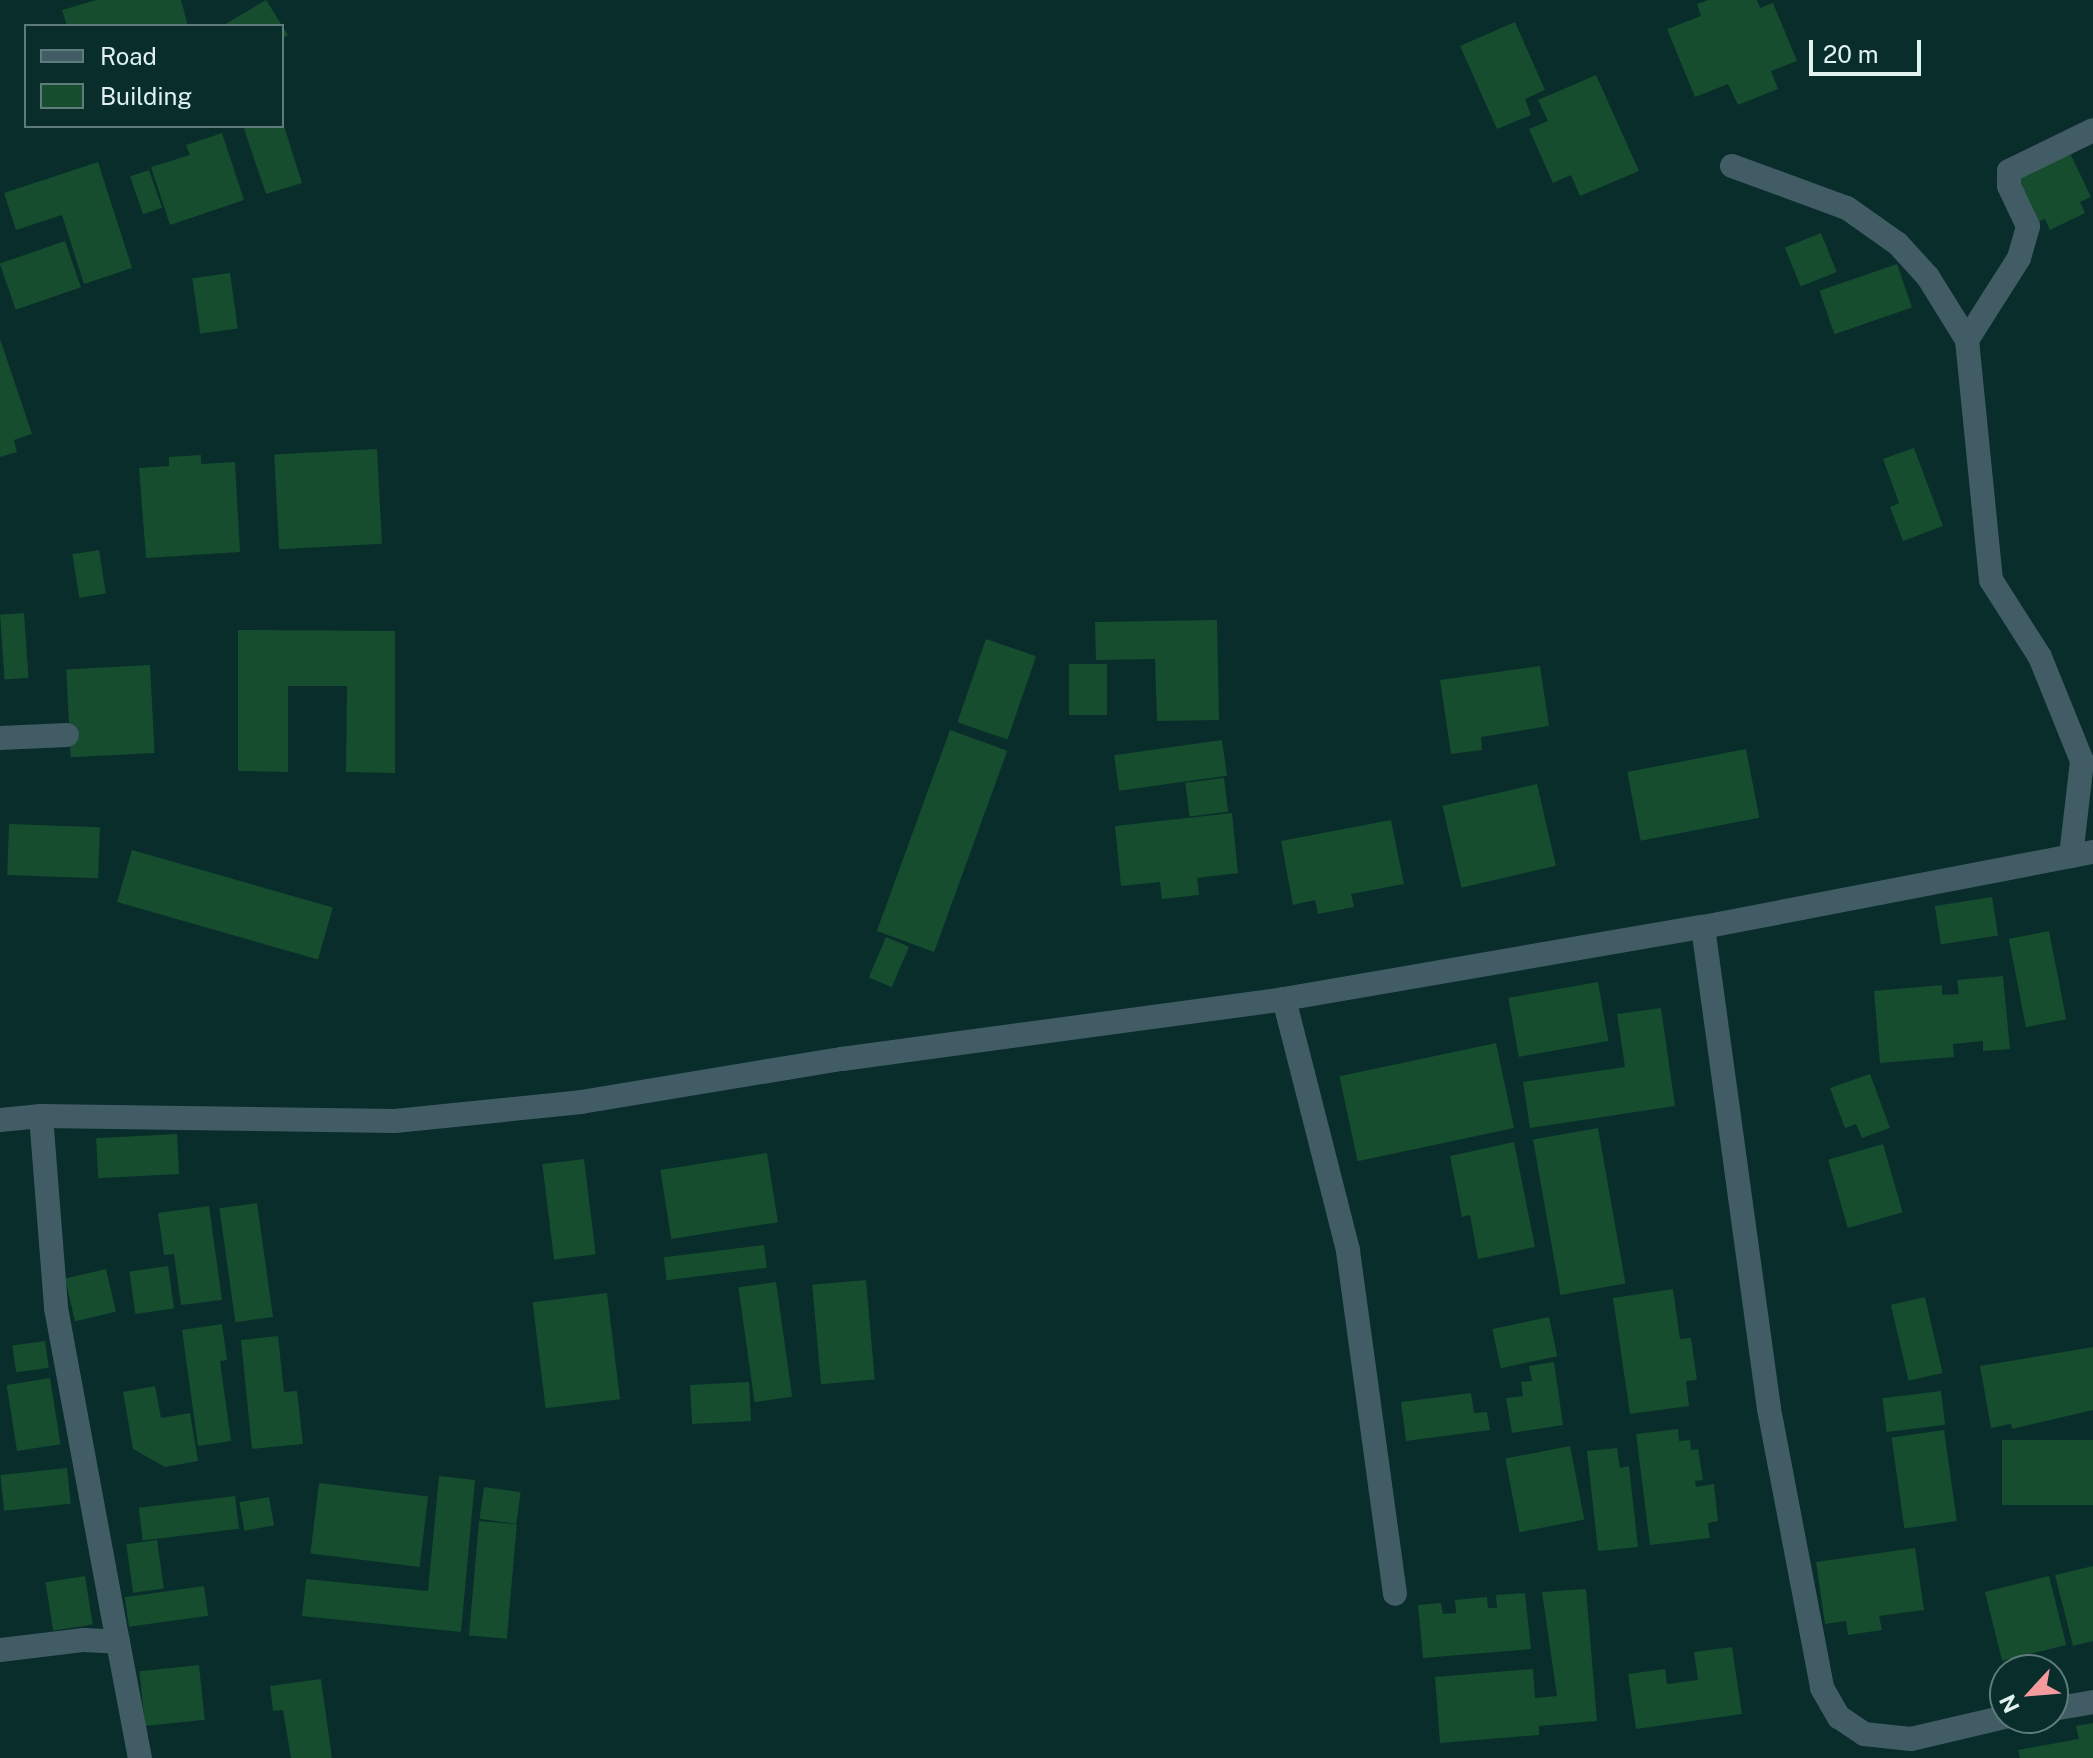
<!DOCTYPE html>
<html>
<head>
<meta charset="utf-8">
<style>
  body { margin:0 }
  #map { position:relative; width:2093px; height:1758px; overflow:hidden; background:#082d2b; font-family:"Public Sans",sans-serif }
  div>[style] { position:absolute }
  .building>* { inset:0; background:#154d2e; transform-origin:0 0 }
  .minor>* { height:24px; margin:-12px; padding:0 12px; transform-origin:12px; border-radius:12px; background:#425c66 }
  span { translate:-50% -50%; white-space:nowrap; text-align:center; line-height:1.15; -webkit-text-stroke:6px #082d2b; paint-order:stroke }
  .legend { position:absolute; left:24px; top:24px; width:260px; height:104px; box-sizing:border-box; background:#082d2b; border:2px solid #5e7c7a; margin:0; padding:10px 14px; list-style:none; font-size:24px; color:#dff2f0 }
  .legend li { display:flex; align-items:center; gap:16px; height:40px }
  .legend b { width:40px; border:2px solid #5e7c7a }
  .north { position:absolute; left:1989px; top:1654px; width:80px; height:80px; box-sizing:border-box; background:#082d2b; border:2px solid #5e7c7a; border-radius:50%; rotate:244deg; font-size:22px; font-weight:700; line-height:32px; text-align:center; color:#dff2f0 }
  .north::after { content:''; display:block; margin:auto; width:28px; height:36px; background:#f59b9e; clip-path:polygon(50% 0,100% 100%,50% 72%,0 100%) }
  .scale { position:absolute; left:1809px; top:40px; width:112px; height:36px; box-sizing:border-box; border:4px solid #dff2f0; border-top:0; padding-left:10px; font-size:24px; line-height:28px; white-space:nowrap; color:#dff2f0; -webkit-text-stroke:6px #082d2b; paint-order:stroke }
</style>
</head>
<body>
<div id="map">
  <div class="building">
    <i style="clip-path:polygon(96px 0,181px 0,188px 26px,67px 26px,62px 10px)"></i>
    <i style="clip-path:polygon(266px 0,288px 35px,282px 39px,282px 26px,222px 26px)"></i>
    <i style="clip-path:polygon(1708px 0,1757px 0,1760px 8px,1773px 3px,1797px 61px,1771px 71px,1778px 89px,1738px 105px,1728px 84px,1695px 97px,1667px 29px,1701px 16px,1697px 4px)"></i>
    <i style="clip-path:polygon(1515px 22px,1545px 90px,1525px 99px,1531px 115px,1497px 129px,1460px 46px)"></i>
    <i style="clip-path:polygon(1596px 75px,1639px 171px,1580px 196px,1571px 175px,1553px 183px,1529px 129px,1548px 121px,1538px 100px)"></i>
    <i style="clip-path:polygon(243px 126px,284px 126px,302px 183px,266px 194px)"></i>
    <i style="clip-path:polygon(222px 133px,244px 200px,170px 225px,151px 167px,190px 155px,186px 145px)"></i>
    <i style="clip-path:polygon(2069px 151px,2091px 197px,2080px 202px,2085px 213px,2050px 230px,2045px 219px,2035px 223px,2013px 177px)"></i>
    <i style="clip-path:polygon(98px 162px,132px 268px,84px 284px,62px 215px,16px 230px,4px 193px)"></i>
    <i style="left:149px;top:170px;width:40px;height:20px;rotate:71deg"></i>
    <i style="left:1821px;top:233px;width:42px;height:39px;rotate:68deg"></i>
    <i style="left:65px;top:241px;width:49px;height:69px;rotate:71deg"></i>
    <i style="left:1897px;top:264px;width:46px;height:82px;rotate:71deg"></i>
    <i style="left:230px;top:273px;width:56px;height:38px;rotate:82deg"></i>
    <i style="clip-path:polygon(0 339px,32px 434px,14px 440px,17px 452px,0 457px)"></i>
    <i style="clip-path:polygon(1914px 448px,1943px 526px,1903px 541px,1890px 507px,1899px 503px,1883px 459px)"></i>
    <i style="left:377px;top:449px;width:95px;height:103px;rotate:87deg"></i>
    <i style="clip-path:polygon(201px 455px,201px 464px,235px 462px,240px 552px,146px 558px,139px 468px,169px 466px,169px 457px)"></i>
    <i style="left:99px;top:550px;width:44px;height:27px;rotate:81deg"></i>
    <i style="left:24px;top:613px;width:65px;height:24px;rotate:86deg"></i>
    <i style="clip-path:polygon(1217px 620px,1219px 720px,1157px 721px,1155px 659px,1096px 660px,1095px 622px)"></i>
    <i style="clip-path:polygon(238px 630px,395px 631px,395px 773px,346px 772px,347px 686px,288px 686px,288px 772px,238px 771px)"></i>
    <i style="left:986px;top:639px;width:53px;height:88px;rotate:19deg"></i>
    <i style="left:1069px;top:664px;width:38px;height:51px"></i>
    <i style="left:150px;top:665px;width:88px;height:84px;rotate:87deg"></i>
    <i style="clip-path:polygon(1540px 666px,1549px 726px,1481px 737px,1482px 750px,1451px 754px,1440px 680px)"></i>
    <i style="left:950px;top:730px;width:61px;height:214px;rotate:20deg"></i>
    <i style="left:1222px;top:740px;width:36px;height:109px;rotate:82deg"></i>
    <i style="left:1746px;top:749px;width:70px;height:121px;rotate:79deg"></i>
    <i style="left:1224px;top:778px;width:34px;height:39px;rotate:83deg"></i>
    <i style="left:1537px;top:784px;width:84px;height:97px;rotate:77deg"></i>
    <i style="clip-path:polygon(1232px 813px,1238px 873px,1197px 878px,1199px 895px,1162px 899px,1160px 882px,1121px 886px,1115px 826px)"></i>
    <i style="clip-path:polygon(1391px 820px,1404px 884px,1351px 894px,1354px 907px,1318px 914px,1315px 900px,1293px 905px,1281px 841px)"></i>
    <i style="left:9px;top:824px;width:91px;height:51px;rotate:2deg"></i>
    <i style="left:132px;top:850px;width:209px;height:54px;rotate:16deg"></i>
    <i style="left:1992px;top:897px;width:39px;height:58px;rotate:81deg"></i>
    <i style="left:2049px;top:931px;width:90px;height:41px;rotate:79deg"></i>
    <i style="left:886px;top:937px;width:25px;height:44px;rotate:23deg"></i>
    <i style="clip-path:polygon(2003px 976px,2010px 1049px,1983px 1051px,1983px 1041px,1953px 1044px,1954px 1057px,1880px 1063px,1874px 991px,1942px 985px,1942px 995px,1959px 994px,1957px 980px)"></i>
    <i style="left:1598px;top:982px;width:60px;height:91px;rotate:80deg"></i>
    <i style="clip-path:polygon(1661px 1008px,1675px 1106px,1530px 1128px,1523px 1082px,1625px 1067px,1617px 1014px)"></i>
    <i style="left:1496px;top:1043px;width:87px;height:160px;rotate:78deg"></i>
    <i style="clip-path:polygon(1870px 1074px,1890px 1128px,1862px 1138px,1856px 1124px,1845px 1128px,1830px 1088px)"></i>
    <i style="left:1598px;top:1128px;width:158px;height:66px;rotate:80deg"></i>
    <i style="left:177px;top:1134px;width:40px;height:81px;rotate:87deg"></i>
    <i style="clip-path:polygon(1514px 1142px,1535px 1247px,1478px 1259px,1470px 1215px,1462px 1217px,1450px 1156px)"></i>
    <i style="left:1883px;top:1144px;width:71px;height:57px;rotate:74deg"></i>
    <i style="left:767px;top:1153px;width:70px;height:108px;rotate:81deg"></i>
    <i style="left:584px;top:1159px;width:96px;height:42px;rotate:83deg"></i>
    <i style="left:257px;top:1203px;width:115px;height:38px;rotate:82deg"></i>
    <i style="clip-path:polygon(209px 1206px,222px 1300px,181px 1305px,174px 1254px,164px 1255px,158px 1213px)"></i>
    <i style="left:764px;top:1245px;width:23px;height:101px;rotate:83deg"></i>
    <i style="left:168px;top:1266px;width:43px;height:39px;rotate:82deg"></i>
    <i style="left:106px;top:1269px;width:44px;height:42px;rotate:77deg"></i>
    <i style="left:866px;top:1280px;width:100px;height:54px;rotate:85deg"></i>
    <i style="left:776px;top:1282px;width:116px;height:38px;rotate:82deg"></i>
    <i style="clip-path:polygon(1673px 1289px,1680px 1339px,1691px 1338px,1697px 1380px,1686px 1381px,1689px 1406px,1630px 1414px,1613px 1298px)"></i>
    <i style="left:607px;top:1293px;width:107px;height:75px;rotate:83deg"></i>
    <i style="left:1925px;top:1297px;width:78px;height:35px;rotate:77deg"></i>
    <i style="left:1549px;top:1317px;width:40px;height:58px;rotate:78deg"></i>
    <i style="clip-path:polygon(222px 1324px,227px 1360px,220px 1361px,231px 1441px,198px 1446px,182px 1330px)"></i>
    <i style="clip-path:polygon(278px 1336px,284px 1392px,297px 1391px,303px 1444px,252px 1449px,241px 1340px)"></i>
    <i style="left:45px;top:1341px;width:27px;height:33px;rotate:82deg"></i>
    <i style="clip-path:polygon(2093px 1347px,2093px 1410px,2012px 1429px,2011px 1424px,1991px 1428px,1980px 1366px)"></i>
    <i style="clip-path:polygon(1554px 1362px,1563px 1425px,1512px 1433px,1506px 1398px,1523px 1396px,1521px 1382px,1532px 1381px,1529px 1366px)"></i>
    <i style="left:50px;top:1378px;width:67px;height:44px;rotate:81deg"></i>
    <i style="left:749px;top:1382px;width:39px;height:59px;rotate:87deg"></i>
    <i style="clip-path:polygon(155px 1386px,161px 1418px,190px 1413px,198px 1461px,165px 1467px,133px 1449px,123px 1392px)"></i>
    <i style="left:1941px;top:1391px;width:34px;height:59px;rotate:83deg"></i>
    <i style="clip-path:polygon(1471px 1393px,1474px 1413px,1487px 1412px,1490px 1430px,1406px 1441px,1401px 1402px)"></i>
    <i style="clip-path:polygon(1678px 1429px,1679px 1441px,1690px 1440px,1691px 1450px,1698px 1449px,1703px 1480px,1695px 1481px,1696px 1487px,1714px 1484px,1718px 1521px,1708px 1523px,1710px 1538px,1650px 1545px,1636px 1434px)"></i>
    <i style="left:1944px;top:1430px;width:92px;height:53px;rotate:82deg"></i>
    <i style="left:2093px;top:1440px;width:65px;height:91px;rotate:90deg"></i>
    <i style="left:1570px;top:1446px;width:75px;height:66px;rotate:79deg"></i>
    <i style="clip-path:polygon(1617px 1448px,1620px 1468px,1629px 1466px,1638px 1547px,1598px 1551px,1587px 1451px)"></i>
    <i style="left:67px;top:1468px;width:36px;height:67px;rotate:84deg"></i>
    <i style="clip-path:polygon(439px 1476px,475px 1480px,461px 1632px,302px 1616px,306px 1579px,428px 1591px)"></i>
    <i style="left:319px;top:1483px;width:110px;height:71px;rotate:7deg"></i>
    <i style="left:484px;top:1487px;width:37px;height:32px;rotate:8deg"></i>
    <i style="left:235px;top:1496px;width:33px;height:97px;rotate:83deg"></i>
    <i style="left:269px;top:1497px;width:29px;height:30px;rotate:80deg"></i>
    <i style="left:479px;top:1521px;width:38px;height:115px;rotate:5deg"></i>
    <i style="left:157px;top:1540px;width:49px;height:31px;rotate:82deg"></i>
    <i style="clip-path:polygon(1915px 1548px,1924px 1610px,1879px 1616px,1882px 1630px,1848px 1635px,1846px 1621px,1825px 1624px,1816px 1562px)"></i>
    <i style="clip-path:polygon(2093px 1566px,2093px 1641px,2073px 1646px,2055px 1575px)"></i>
    <i style="left:85px;top:1576px;width:49px;height:40px;rotate:81deg"></i>
    <i style="left:2049px;top:1576px;width:71px;height:66px;rotate:76deg"></i>
    <i style="left:204px;top:1586px;width:30px;height:80px;rotate:82deg"></i>
    <i style="clip-path:polygon(1586px 1589px,1597px 1721px,1539px 1726px,1539px 1735px,1440px 1743px,1435px 1677px,1533px 1669px,1535px 1698px,1557px 1696px,1542px 1592px)"></i>
    <i style="clip-path:polygon(1525px 1593px,1531px 1649px,1423px 1658px,1418px 1605px,1441px 1603px,1443px 1614px,1456px 1613px,1455px 1600px,1487px 1597px,1488px 1608px,1497px 1608px,1496px 1595px)"></i>
    <i style="clip-path:polygon(1732px 1647px,1742px 1714px,1636px 1729px,1628px 1674px,1665px 1669px,1667px 1684px,1698px 1680px,1694px 1652px)"></i>
    <i style="left:199px;top:1665px;width:55px;height:60px;rotate:84deg"></i>
    <i style="clip-path:polygon(321px 1679px,332px 1758px,291px 1758px,283px 1710px,273px 1711px,270px 1686px)"></i>
    <i style="clip-path:polygon(2093px 1723px,2093px 1758px,2020px 1758px,2018px 1750px,2079px 1739px,2076px 1726px)"></i>
  </div>
  <div class="minor">
    <i style="left:1732px;top:166px;width:122px;rotate:20.1deg"></i>
    <i style="left:1847px;top:208px;width:62px;rotate:35.2deg"></i>
    <i style="left:1898px;top:244px;width:45px;rotate:47.7deg"></i>
    <i style="left:1928px;top:277px;width:74px;rotate:58.2deg"></i>
    <i style="left:1967px;top:340px;width:241px;rotate:84.3deg"></i>
    <i style="left:1991px;top:580px;width:91px;rotate:57.5deg"></i>
    <i style="left:2040px;top:657px;width:112px;rotate:68deg"></i>
    <i style="left:2082px;top:761px;width:96px;rotate:96.6deg"></i>
    <i style="left:1967px;top:340px;width:97px;rotate:-57.6deg"></i>
    <i style="left:2019px;top:258px;width:33px;rotate:-74deg"></i>
    <i style="left:2028px;top:226px;width:44px;rotate:-115.4deg"></i>
    <i style="left:2009px;top:186px;width:15px;rotate:-90deg"></i>
    <i style="left:2009px;top:171px;width:93px;rotate:-26deg"></i>
    <i style="left:0;top:738px;width:67px;rotate:-2.6deg"></i>
    <i style="left:1703px;top:927px;width:486px;rotate:82.2deg"></i>
    <i style="left:1769px;top:1409px;width:284px;rotate:79.2deg"></i>
    <i style="left:1822px;top:1688px;width:34px;rotate:60deg"></i>
    <i style="left:1839px;top:1717px;width:30px;rotate:34deg"></i>
    <i style="left:1864px;top:1734px;width:47px;rotate:6.1deg"></i>
    <i style="left:1911px;top:1739px;width:97px;rotate:-13.2deg"></i>
    <i style="left:1284px;top:999px;width:260px;rotate:75.7deg"></i>
    <i style="left:1348px;top:1251px;width:346px;rotate:82.2deg"></i>
    <i style="left:41px;top:1116px;width:193px;rotate:85.5deg"></i>
    <i style="left:56px;top:1308px;width:340px;rotate:79.5deg"></i>
    <i style="left:0;top:1120px;width:41px;rotate:-5.6deg"></i>
    <i style="left:41px;top:1116px;width:354px;rotate:0.8deg"></i>
    <i style="left:395px;top:1121px;width:187px;rotate:-5.8deg"></i>
    <i style="left:581px;top:1102px;width:265px;rotate:-9.4deg"></i>
    <i style="left:842px;top:1059px;width:446px;rotate:-7.7deg"></i>
    <i style="left:1284px;top:999px;width:425px;rotate:-9.8deg"></i>
    <i style="left:1703px;top:927px;width:397px;rotate:-10.9deg"></i>
    <i style="left:0;top:1650px;width:85px;rotate:-6.8deg"></i>
    <i style="left:84px;top:1640px;width:34px;rotate:3deg"></i>
    <i style="left:118px;top:1642px;width:118px;rotate:79.3deg"></i>
    <i style="left:2053px;top:1709px;width:41px;rotate:-9.9deg"></i>
  </div>
  <ul class="legend">
  <li><b style="height:10px;background:#425c66"></b>Road</li>
  <li><b style="height:22px;background:#154d2e"></b>Building</li>
  </ul>
  <div class="north">N</div>
  <div class="scale">20 m</div>
</div>
</body>
</html>
